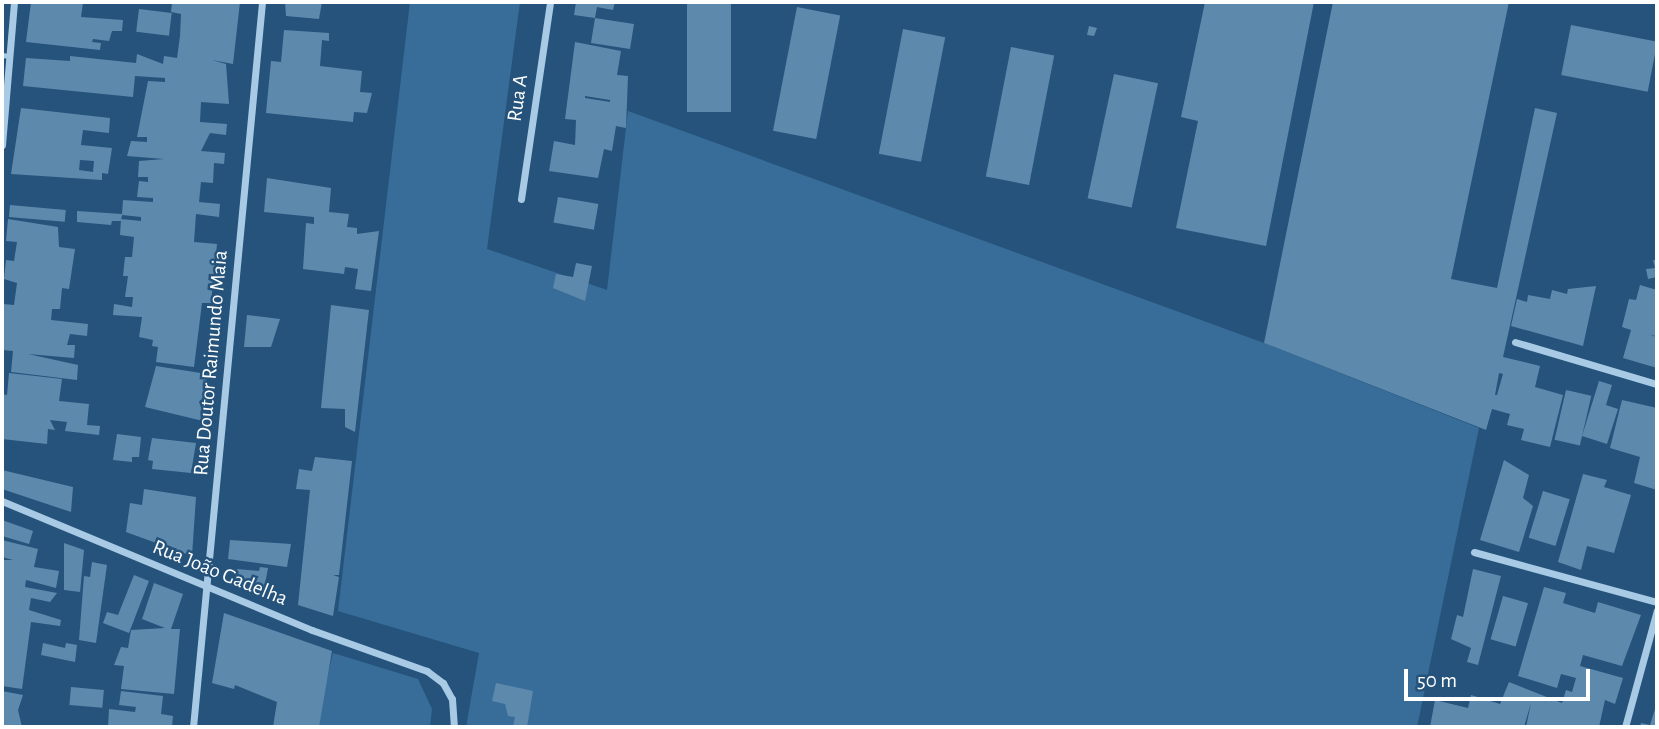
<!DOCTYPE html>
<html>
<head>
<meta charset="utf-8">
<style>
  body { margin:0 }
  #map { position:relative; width:1659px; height:729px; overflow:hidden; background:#25537b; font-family:"Alegreya Sans",sans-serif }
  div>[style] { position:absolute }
  .green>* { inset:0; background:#386d99 }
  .building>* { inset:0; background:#5d89ad; transform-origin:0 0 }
  .lane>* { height:5px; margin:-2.5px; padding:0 2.5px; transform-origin:2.5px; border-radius:2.5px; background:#a8cae5 }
  .street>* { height:7px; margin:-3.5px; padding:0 3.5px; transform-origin:3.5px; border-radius:3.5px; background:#a8cae5 }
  span { translate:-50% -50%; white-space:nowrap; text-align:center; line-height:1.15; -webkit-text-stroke:5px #25537b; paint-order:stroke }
  .street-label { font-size:21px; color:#fff }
  .frame { position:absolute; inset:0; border:4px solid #fff; pointer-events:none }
  .scale { position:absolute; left:1404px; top:669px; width:186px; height:32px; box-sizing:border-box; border:4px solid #fff; border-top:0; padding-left:9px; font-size:21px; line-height:24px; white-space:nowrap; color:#fff; -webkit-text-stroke:5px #25537b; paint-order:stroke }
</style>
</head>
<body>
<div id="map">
  <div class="green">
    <i style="clip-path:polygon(410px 2px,520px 2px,487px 249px,607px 290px,628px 111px,1264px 343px,1479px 428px,1417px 727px,466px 727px,479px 653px,338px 611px)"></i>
    <i style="clip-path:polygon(333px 653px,418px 679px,432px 709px,430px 727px,315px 727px)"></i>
  </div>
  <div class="building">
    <i style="clip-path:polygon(31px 2px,83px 3px,81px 17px,123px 20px,122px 31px,112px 31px,109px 41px,93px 39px,92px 42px,101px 43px,100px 50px,26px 42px)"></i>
    <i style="clip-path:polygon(240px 2px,233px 64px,212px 60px,226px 64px,229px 104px,201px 102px,200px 122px,227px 124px,226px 135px,210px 133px,201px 151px,225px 153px,224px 164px,214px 163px,213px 183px,201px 182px,199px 202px,220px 204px,219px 217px,196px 214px,194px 242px,217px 244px,211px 303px,202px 303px,194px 367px,156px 362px,158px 347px,152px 346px,153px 340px,139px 337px,142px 317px,113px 315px,114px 304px,132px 307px,133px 297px,125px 297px,128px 276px,123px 276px,125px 257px,132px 257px,134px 237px,120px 235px,121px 219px,141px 221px,141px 217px,122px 215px,121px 221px,112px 221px,111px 225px,77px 222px,77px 211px,122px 214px,123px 200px,153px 202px,153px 198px,137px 197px,139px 181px,148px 182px,148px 177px,138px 177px,139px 161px,164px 159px,127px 156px,131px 141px,147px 142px,147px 137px,137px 137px,148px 81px,165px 82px,165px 78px,135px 76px,133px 97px,23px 86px,26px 58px,70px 61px,70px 56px,136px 63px,137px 54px,163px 64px,164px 56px,177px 58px,180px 36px,181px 14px,171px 12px,172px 3px)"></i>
    <i style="clip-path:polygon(285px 2px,322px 2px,319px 19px,286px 16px)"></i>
    <i style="clip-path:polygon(576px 2px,615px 2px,613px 10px,597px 7px,595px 18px,634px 24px,630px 49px,591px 43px,595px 18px,574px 15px)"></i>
    <i style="left:687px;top:2px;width:44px;height:110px"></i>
    <i style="clip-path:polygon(1205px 2px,1314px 2px,1266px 246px,1176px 228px,1198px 121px,1181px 117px)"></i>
    <i style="clip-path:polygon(evenodd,1333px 2px,1509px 2px,1451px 279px,1497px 288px,1535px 108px,1557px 113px,1503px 357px,1540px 366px,1535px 387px,1563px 395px,1550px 447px,1521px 440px,1524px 429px,1507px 425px,1510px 414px,1492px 409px,1486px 430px,1264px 343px,1333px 2px,1499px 373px,1503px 374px,1497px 395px,1495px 395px,1499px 373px)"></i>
    <i style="left:797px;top:7px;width:44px;height:126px;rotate:11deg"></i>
    <i style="left:139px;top:9px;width:33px;height:23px;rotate:7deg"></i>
    <i style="left:1571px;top:25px;width:88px;height:51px;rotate:11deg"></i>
    <i style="clip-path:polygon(1089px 26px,1097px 28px,1094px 36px,1087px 35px)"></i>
    <i style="left:903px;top:29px;width:43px;height:127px;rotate:11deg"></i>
    <i style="clip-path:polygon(284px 30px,329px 33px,329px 41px,322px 40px,320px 66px,362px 71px,360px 92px,372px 93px,367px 113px,354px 112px,353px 122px,266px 113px,271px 61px,281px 62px)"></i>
    <i style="clip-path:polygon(evenodd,575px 42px,621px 51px,617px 75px,628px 76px,626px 128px,616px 126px,612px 151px,604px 149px,598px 178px,549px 171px,554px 141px,575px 145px,576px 120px,565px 119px,575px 42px,585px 96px,610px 100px,610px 102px,585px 98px,585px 96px)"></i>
    <i style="left:1011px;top:47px;width:44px;height:132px;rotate:11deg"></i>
    <i style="left:1114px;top:74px;width:45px;height:127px;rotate:12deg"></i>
    <i style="clip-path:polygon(evenodd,21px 108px,110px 118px,109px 133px,83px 130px,81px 145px,112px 148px,108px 174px,102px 173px,102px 180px,11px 174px,21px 108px,80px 160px,94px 161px,93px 172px,79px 170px,80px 160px)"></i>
    <i style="clip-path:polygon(267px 178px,331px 188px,329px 212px,349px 214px,347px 227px,357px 228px,357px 234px,379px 231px,371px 291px,355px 289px,358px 269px,345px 267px,344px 274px,303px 269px,306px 223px,314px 224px,314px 217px,264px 212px)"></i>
    <i style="left:558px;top:197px;width:41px;height:26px;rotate:10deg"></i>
    <i style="left:10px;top:205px;width:56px;height:12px;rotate:5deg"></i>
    <i style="clip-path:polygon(8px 219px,58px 227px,59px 247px,75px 249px,69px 289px,62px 288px,60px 309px,52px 309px,51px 320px,88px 324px,87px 336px,70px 334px,67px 345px,75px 345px,74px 358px,28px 354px,78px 365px,77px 380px,11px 372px,13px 351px,2px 350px,3px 304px,14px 305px,17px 283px,4px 279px,6px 260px,14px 261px,17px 242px,6px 241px)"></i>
    <i style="clip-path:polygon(1653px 260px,1657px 260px,1657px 277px,1648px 279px,1646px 269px,1655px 268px)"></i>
    <i style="clip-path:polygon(576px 263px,592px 266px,585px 301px,553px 288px,556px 274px,573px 277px)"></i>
    <i style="clip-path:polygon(1640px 285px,1657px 290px,1657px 336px,1650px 335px,1657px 337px,1657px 368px,1623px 358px,1631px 330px,1622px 327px,1629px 299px,1636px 300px)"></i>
    <i style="clip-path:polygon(1596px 286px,1583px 346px,1511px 326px,1517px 299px,1527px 302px,1528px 295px,1550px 299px,1552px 290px,1567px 294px,1568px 289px)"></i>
    <i style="clip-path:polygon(331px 305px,369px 310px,355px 432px,345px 427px,345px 409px,321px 408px)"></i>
    <i style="clip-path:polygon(247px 315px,280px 319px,271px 347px,244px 347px)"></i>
    <i style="clip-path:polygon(156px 366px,207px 374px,203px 421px,145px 407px)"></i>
    <i style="clip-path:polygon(9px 373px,62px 379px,59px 401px,89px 404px,87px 425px,100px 426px,99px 435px,65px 431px,67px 422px,50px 420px,55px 430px,48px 429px,47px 444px,2px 439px,2px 394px,7px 395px)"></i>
    <i style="clip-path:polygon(1599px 381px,1612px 385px,1606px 405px,1618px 409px,1607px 444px,1582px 436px)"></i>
    <i style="left:1566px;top:390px;width:26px;height:51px;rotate:13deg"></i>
    <i style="clip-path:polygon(1622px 400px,1657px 408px,1657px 490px,1634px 483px,1640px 457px,1610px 448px)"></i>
    <i style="clip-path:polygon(117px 434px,141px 437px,139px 457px,132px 457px,132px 462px,113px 460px)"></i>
    <i style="clip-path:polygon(152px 438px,196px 443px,191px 473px,152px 469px,153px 461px,148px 460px)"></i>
    <i style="clip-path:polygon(315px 457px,352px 461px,339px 575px,333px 575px,339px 577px,333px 616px,298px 605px,310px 490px,296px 489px,299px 469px,312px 471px)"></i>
    <i style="clip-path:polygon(1504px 460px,1529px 475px,1523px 498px,1533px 506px,1519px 552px,1480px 540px)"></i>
    <i style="clip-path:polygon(2px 470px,73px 487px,71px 512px,2px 489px)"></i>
    <i style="clip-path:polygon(1583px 474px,1607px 480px,1604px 487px,1631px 495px,1614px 553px,1587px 546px,1581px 570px,1558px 562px)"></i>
    <i style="clip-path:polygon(144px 489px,196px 497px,192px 556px,126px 532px,130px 503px,142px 505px)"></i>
    <i style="left:1543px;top:491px;width:28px;height:49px;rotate:17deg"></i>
    <i style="clip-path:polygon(2px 520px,33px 531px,29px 544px,2px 536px)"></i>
    <i style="clip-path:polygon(2px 540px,38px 549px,34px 567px,59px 571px,56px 588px,26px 580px,25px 587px,57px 593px,50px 602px,31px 598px,29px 610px,61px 620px,60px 626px,31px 622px,22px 689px,2px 686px,2px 560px,13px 560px,2px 557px)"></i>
    <i style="clip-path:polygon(230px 540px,291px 544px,287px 567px,228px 559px)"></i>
    <i style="clip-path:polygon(64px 543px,84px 550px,80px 592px,64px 590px)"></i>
    <i style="clip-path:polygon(92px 562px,107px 565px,96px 643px,79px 640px,84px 576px,90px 577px)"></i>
    <i style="clip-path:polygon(260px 567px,268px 568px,263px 595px,256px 592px,257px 584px,235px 582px,237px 569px,259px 571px)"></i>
    <i style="clip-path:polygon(1473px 569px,1501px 576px,1478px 665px,1467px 662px,1471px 648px,1451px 639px,1457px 615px,1463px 617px)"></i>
    <i style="clip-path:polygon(134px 575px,149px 581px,129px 633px,103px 623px,107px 612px,118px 615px)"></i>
    <i style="clip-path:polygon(154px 583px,183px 594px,171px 629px,180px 629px,174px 694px,121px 689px,124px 666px,114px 665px,121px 647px,128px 648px,131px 630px,165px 628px,142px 619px)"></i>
    <i style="clip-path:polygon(1544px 587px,1566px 593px,1563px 603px,1595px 613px,1598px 602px,1641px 615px,1622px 666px,1583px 655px,1580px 666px,1623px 678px,1615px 704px,1605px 700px,1599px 727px,1526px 727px,1531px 703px,1524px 727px,1430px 727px,1435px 700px,1468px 708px,1471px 695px,1500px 704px,1509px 682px,1562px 703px,1566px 690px,1572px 692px,1576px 678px,1561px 674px,1557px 688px,1518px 676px)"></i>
    <i style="left:1503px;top:596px;width:26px;height:45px;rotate:16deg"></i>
    <i style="clip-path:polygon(224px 613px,332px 651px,319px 727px,273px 727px,277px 702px,235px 685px,234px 689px,212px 683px)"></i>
    <i style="clip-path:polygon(43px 643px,65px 648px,66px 643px,77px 645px,75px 662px,41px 655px)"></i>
    <i style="clip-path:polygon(496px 683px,533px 691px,527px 727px,513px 726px,515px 717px,508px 716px,505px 704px,492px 701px)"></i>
    <i style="left:71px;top:687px;width:33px;height:18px;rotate:5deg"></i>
    <i style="clip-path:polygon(2px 691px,23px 695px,18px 710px,22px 727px,2px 727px)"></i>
    <i style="clip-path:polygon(121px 691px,163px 696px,161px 714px,173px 716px,172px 727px,108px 727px,109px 709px,135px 712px,136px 707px,119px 705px)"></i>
    <i style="clip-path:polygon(1657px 703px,1657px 727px,1640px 727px,1641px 723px,1650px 725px)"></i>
  </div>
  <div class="lane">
    <i style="left:2px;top:55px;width:7px;rotate:8deg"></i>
  </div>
  <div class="street">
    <i style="left:2px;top:145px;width:144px;rotate:-85.2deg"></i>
    <i style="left:521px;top:199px;width:199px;rotate:-81.6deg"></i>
    <i style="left:1515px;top:342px;width:148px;rotate:16.5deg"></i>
    <i style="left:2px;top:501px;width:336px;rotate:22.6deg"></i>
    <i style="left:312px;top:630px;width:122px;rotate:19.6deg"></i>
    <i style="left:427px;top:671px;width:20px;rotate:37deg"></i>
    <i style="left:443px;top:683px;width:18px;rotate:61deg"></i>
    <i style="left:452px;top:699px;width:28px;rotate:86deg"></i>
    <i style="left:1474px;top:552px;width:190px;rotate:15.3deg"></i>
    <i style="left:193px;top:727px;width:728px;rotate:-84.56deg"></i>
    <i style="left:1625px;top:727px;width:121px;rotate:-74.7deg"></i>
  </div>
  <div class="street-label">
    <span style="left:518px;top:98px;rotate:-82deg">Rua A</span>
    <span style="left:211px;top:363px;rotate:-85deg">Rua Doutor Raimundo Maia</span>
    <span style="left:220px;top:573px;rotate:22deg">Rua João Gadelha</span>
  </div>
  <div class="frame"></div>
  <div class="scale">50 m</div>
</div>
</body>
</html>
